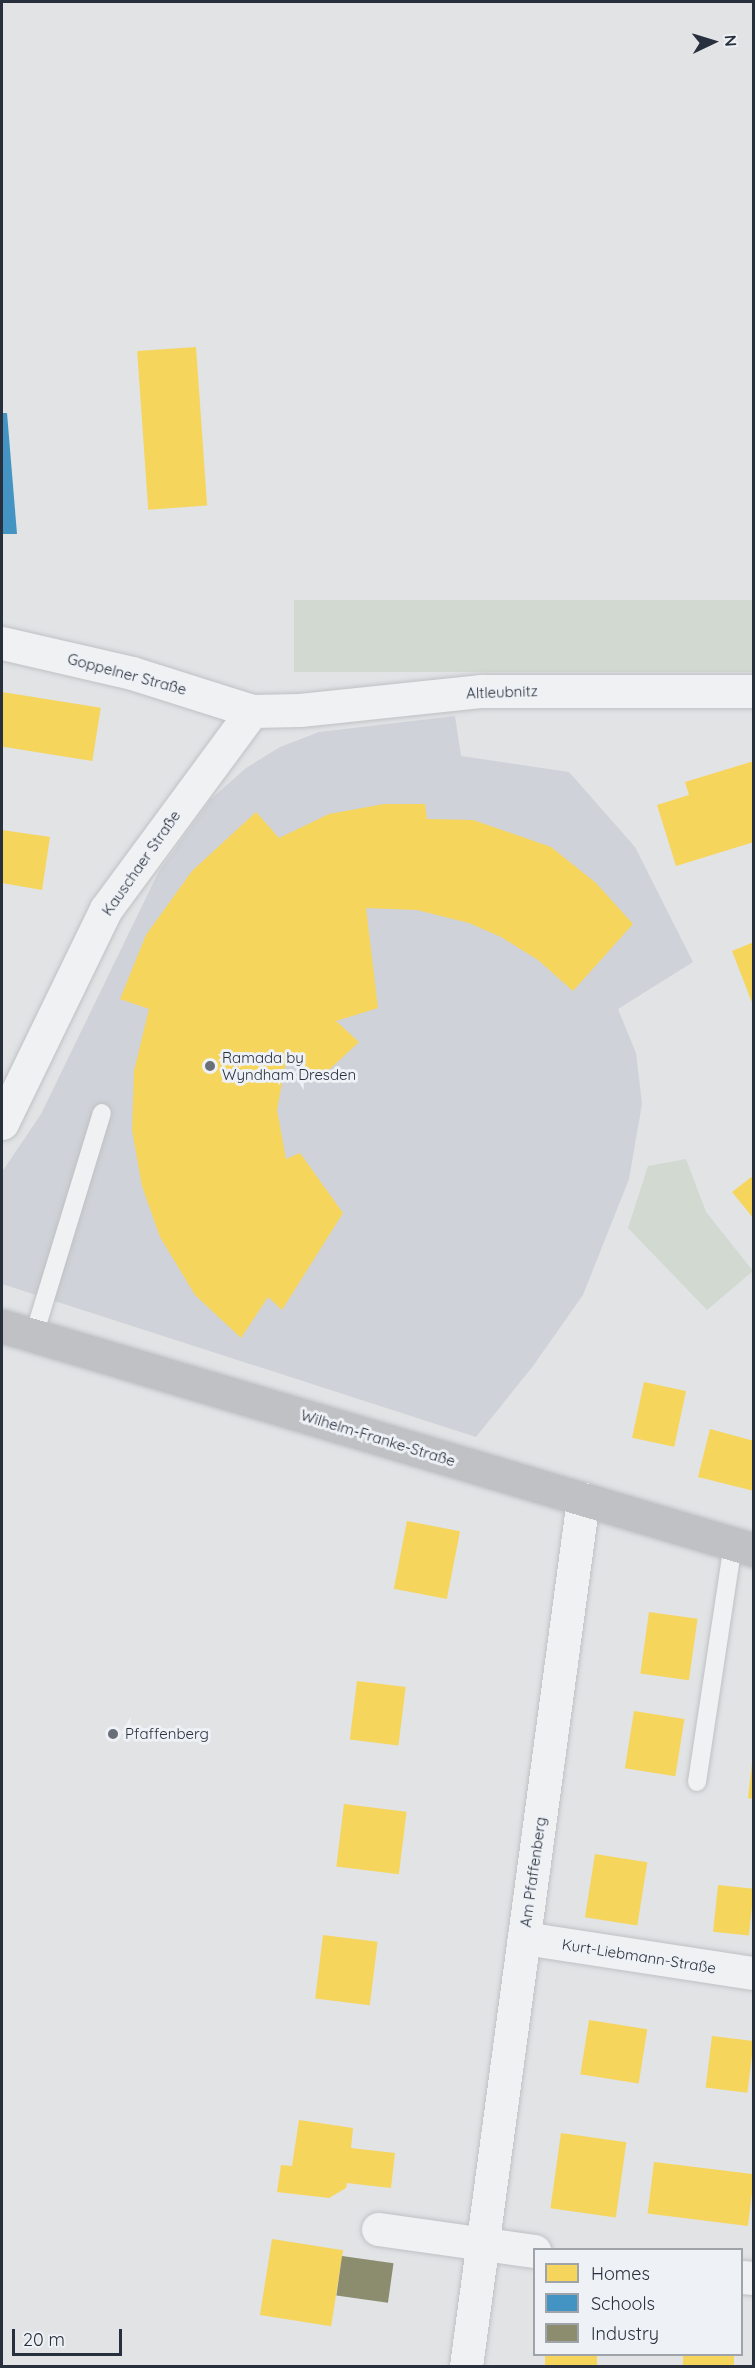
<!DOCTYPE html>
<html>
<head>
<meta charset="utf-8">
<style>
  body { margin:0 }
  #map { position:relative; width:755px; height:2368px; overflow:hidden; background:#e1e3e5; font-family:Quicksand,sans-serif }
  div>[style] { position:absolute }
  .built>* { inset:0; background:#cfd2d8 }
  .green>* { inset:0; background:#d1d9d1; transform-origin:0 0 }
  .homes>* { inset:0; background:#f6d55c; transform-origin:0 0 }
  .schools>* { inset:0; background:#4393c3 }
  .industry>* { inset:0; background:#8c8c6e; transform-origin:0 0 }
  .roads { filter:drop-shadow(0 0 2px #bfc1c3) drop-shadow(0 0 2px #bfc1c3) }
  .lane>* { height:18px; margin:-9px; padding:0 9px; transform-origin:9px; border-radius:9px; background:#f0f1f2 }
  .street>* { height:33px; margin:-16.5px; padding:0 16.5px; transform-origin:16.5px; border-radius:16.5px; background:#f0f1f2 }
  .secondary>* { height:33px; margin:-16.5px; padding:0 16.5px; transform-origin:16.5px; border-radius:16.5px; background:#bfc1c5 }
  .dots>* { width:16px; height:16px; translate:-50% -50%; box-sizing:border-box; border:3px solid #eef1f5; border-radius:50% }
  span { translate:-50% -50%; white-space:nowrap; text-align:center; line-height:1.15; -webkit-text-stroke:6px #eef1f5; paint-order:stroke }
  .street-label { font-size:15px; color:#29303d }
  .poi-label { font-size:15px; color:#29303d }
  .left { translate:0 -50%; text-align:left }
  .frame { position:absolute; inset:0; border:3px solid #29303d; pointer-events:none }
  .legend { position:absolute; left:533px; top:2248px; width:210px; height:108px; box-sizing:border-box; background:#eef1f5; border:2px solid #9fa4ab; margin:0; padding:8px 10px; list-style:none; font-size:18px; color:#29303d }
  .legend li { display:flex; align-items:center; gap:12px; height:30px }
  .legend b { width:30px; border:2px solid #9fa4ab }
  .north { position:absolute; left:683px; top:12px; width:60px; height:60px; -webkit-text-stroke:4px #eef1f5; paint-order:stroke; rotate:86deg; font-size:16px; font-weight:700; line-height:24px; text-align:center; color:#29303d }
  .north::after { content:''; display:block; margin:auto; width:21px; height:27px; background:#29303d; clip-path:polygon(50% 0,100% 100%,50% 72%,0 100%) }
  .scale { position:absolute; left:12px; top:2329px; width:110px; height:27px; box-sizing:border-box; border:3px solid #29303d; border-top:0; padding-left:8px; font-size:18px; line-height:21px; white-space:nowrap; color:#29303d; -webkit-text-stroke:4px #eef1f5; paint-order:stroke }
</style>
</head>
<body>
<div id="map">
  <div class="built">
    <i style="clip-path:polygon(455px 716px,461px 756px,569px 772px,635px 847px,693px 962px,618px 1009px,636px 1053px,642px 1104px,629px 1179px,583px 1295px,533px 1366px,476px 1437px,2px 1284px,2px 1172px,41px 1114px,159px 871px,211px 799px,246px 768px,280px 747px,319px 732px)"></i>
  </div>
  <div class="green">
    <i style="left:753px;top:600px;width:72px;height:459px;rotate:90deg"></i>
    <i style="clip-path:polygon(686px 1159px,706px 1212px,753px 1271px,707px 1310px,628px 1228px,648px 1166px)"></i>
  </div>
  <div class="homes">
    <i style="left:196px;top:347px;width:159px;height:59px;rotate:86deg"></i>
    <i style="left:2px;top:692px;width:100px;height:54px;rotate:9deg"></i>
    <i style="clip-path:polygon(754px 761px,754px 842px,676px 866px,657px 805px,689px 795px,685px 782px)"></i>
    <i style="clip-path:polygon(384px 804px,425px 804px,427px 819px,473px 820px,551px 847px,596px 883px,633px 924px,573px 991px,538px 960px,501px 937px,469px 923px,417px 910px,366px 908px,378px 1008px,336px 1021px,359px 1042px,319px 1079px,286px 1061px,277px 1110px,286px 1159px,300px 1153px,343px 1213px,282px 1310px,268px 1297px,241px 1338px,195px 1295px,160px 1237px,142px 1186px,132px 1130px,134px 1071px,149px 1009px,120px 999px,146px 935px,192px 871px,256px 812px,279px 838px,329px 814px)"></i>
    <i style="clip-path:polygon(2px 830px,50px 837px,42px 890px,2px 883px)"></i>
    <i style="clip-path:polygon(754px 942px,754px 1005px,753px 1005px,732px 951px)"></i>
    <i style="clip-path:polygon(754px 1175px,754px 1219px,732px 1192px)"></i>
    <i style="left:644px;top:1382px;width:43px;height:57px;rotate:12deg"></i>
    <i style="clip-path:polygon(710px 1429px,754px 1441px,754px 1491px,698px 1477px)"></i>
    <i style="left:407px;top:1521px;width:54px;height:69px;rotate:11deg"></i>
    <i style="left:649px;top:1612px;width:49px;height:62px;rotate:8deg"></i>
    <i style="left:357px;top:1681px;width:49px;height:59px;rotate:7deg"></i>
    <i style="left:634px;top:1711px;width:51px;height:58px;rotate:9deg"></i>
    <i style="clip-path:polygon(752px 1764px,754px 1764px,754px 1799px,748px 1798px)"></i>
    <i style="left:344px;top:1804px;width:63px;height:63px;rotate:7deg"></i>
    <i style="left:595px;top:1854px;width:53px;height:64px;rotate:9deg"></i>
    <i style="left:718px;top:1885px;width:36px;height:47px;rotate:6deg"></i>
    <i style="left:323px;top:1935px;width:55px;height:64px;rotate:7deg"></i>
    <i style="left:589px;top:2020px;width:59px;height:55px;rotate:9deg"></i>
    <i style="left:712px;top:2036px;width:42px;height:52px;rotate:7deg"></i>
    <i style="clip-path:polygon(299px 2120px,353px 2128px,351px 2148px,395px 2153px,391px 2188px,347px 2183px,346px 2188px,329px 2198px,277px 2192px,281px 2165px,292px 2166px)"></i>
    <i style="left:561px;top:2133px;width:66px;height:76px;rotate:8deg"></i>
    <i style="left:654px;top:2162px;width:101px;height:52px;rotate:7deg"></i>
    <i style="left:272px;top:2239px;width:72px;height:77px;rotate:9deg"></i>
    <i style="left:545px;top:2354px;width:52px;height:12px"></i>
    <i style="left:683px;top:2354px;width:51px;height:12px"></i>
  </div>
  <div class="schools">
    <i style="clip-path:polygon(2px 413px,7px 413px,17px 534px,2px 534px)"></i>
  </div>
  <div class="industry">
    <i style="left:342px;top:2256px;width:52px;height:40px;rotate:8deg"></i>
  </div>
  <div class="roads">
    <div class="lane">
      <i style="left:34px;top:1335px;width:232px;rotate:-73deg"></i>
      <i style="left:697px;top:1782px;width:242px;rotate:-81.4deg"></i>
    </div>
    <div class="street">
      <i style="left:2px;top:643px;width:133px;rotate:13deg"></i>
      <i style="left:132px;top:673px;width:126px;rotate:17.6deg"></i>
      <i style="left:252px;top:711px;width:48px;rotate:-1.2deg"></i>
      <i style="left:300px;top:710px;width:183px;rotate:-6deg"></i>
      <i style="left:482px;top:691px;width:272px"></i>
      <i style="left:2px;top:1123px;width:238px;rotate:-64.1deg"></i>
      <i style="left:106px;top:909px;width:246px;rotate:-53.6deg"></i>
      <i style="left:524px;top:1938px;width:233px;rotate:8.7deg"></i>
      <i style="left:378px;top:2229px;width:158px;rotate:8deg"></i>
      <i style="left:742px;top:2277px;width:12px;rotate:5deg"></i>
      <i style="left:466px;top:2366px;width:875px;rotate:-82.31deg"></i>
    </div>
    <div class="secondary">
      <i style="left:2px;top:1326px;width:785px;rotate:16.59deg"></i>
    </div>
  </div>
  <div class="dots">
    <i style="left:210px;top:1066px;background:#696f78"></i>
    <i style="left:113px;top:1734px;background:#696f78"></i>
  </div>
  <div class="street-label">
    <span style="left:127px;top:674px;rotate:15deg">Goppelner Straße</span>
    <span style="left:502px;top:692px;rotate:-2deg">Altleubnitz</span>
    <span style="left:141px;top:863px;rotate:-55deg">Kauschaer Straße</span>
    <span style="left:378px;top:1438px;rotate:17deg">Wilhelm-Franke-Straße</span>
    <span style="left:533px;top:1872px;rotate:-82deg">Am Pfaffenberg</span>
    <span style="left:639px;top:1956px;rotate:9deg">Kurt-Liebmann-Straße</span>
  </div>
  <div class="poi-label">
    <span class="left" style="left:222px;top:1066px">Ramada by<br>Wyndham Dresden</span>
    <span class="left" style="left:125px;top:1734px">Pfaffenberg</span>
  </div>
  <div class="frame"></div>
  <ul class="legend">
  <li><b style="height:16px;background:#f6d55c"></b>Homes</li>
  <li><b style="height:16px;background:#4393c3"></b>Schools</li>
  <li><b style="height:16px;background:#8c8c6e"></b>Industry</li>
  </ul>
  <div class="north">N</div>
  <div class="scale">20 m</div>
</div>
</body>
</html>
